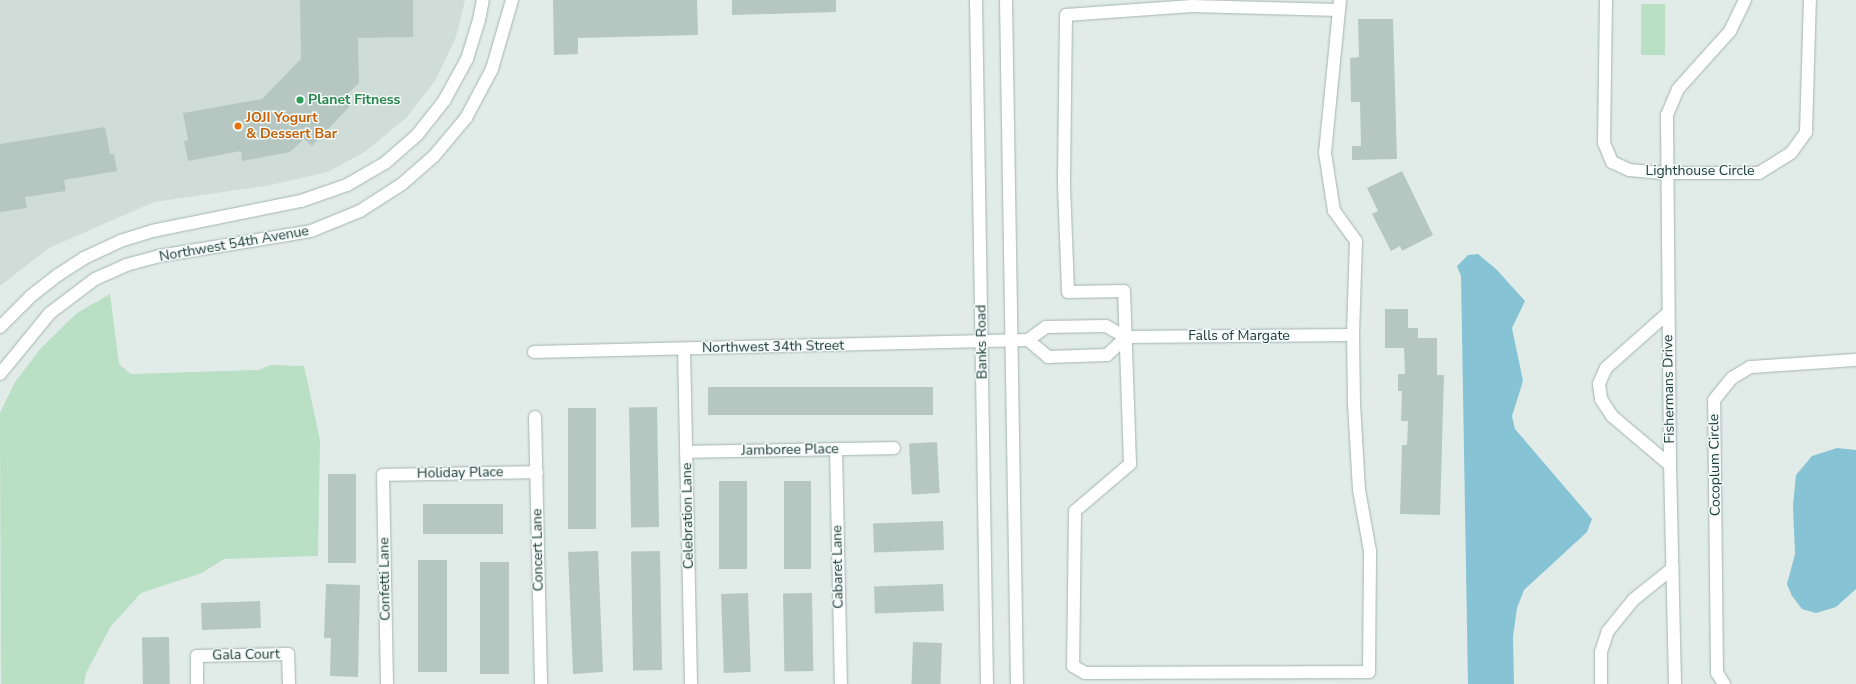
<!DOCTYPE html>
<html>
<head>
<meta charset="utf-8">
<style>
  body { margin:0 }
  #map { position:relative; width:1856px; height:684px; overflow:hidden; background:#e1ece8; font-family:"Nunito Sans",sans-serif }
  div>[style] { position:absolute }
  .built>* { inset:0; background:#cfdcd7 }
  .green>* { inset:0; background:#b9dfc5; transform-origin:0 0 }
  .water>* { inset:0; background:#86c3d4 }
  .building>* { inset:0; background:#b6c7c1; transform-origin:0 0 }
  .roads { filter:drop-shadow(0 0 1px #a3b4b0) drop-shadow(0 0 1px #a3b4b0) }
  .minor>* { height:12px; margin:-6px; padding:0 6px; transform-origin:6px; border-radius:6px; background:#fff }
  .tertiary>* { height:12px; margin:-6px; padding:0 6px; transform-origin:6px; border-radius:6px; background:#fff }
  .dots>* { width:11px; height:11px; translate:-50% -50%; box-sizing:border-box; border:2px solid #f2f9f6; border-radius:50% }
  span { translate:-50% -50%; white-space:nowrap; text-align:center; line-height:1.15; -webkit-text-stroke:3px #f2f9f6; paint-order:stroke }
  .leisure-label { font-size:14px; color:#27864d; font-weight:700 }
  .left { translate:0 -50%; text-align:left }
  .food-label { font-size:14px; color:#c56008; font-weight:700 }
  .street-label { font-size:14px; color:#203e38 }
</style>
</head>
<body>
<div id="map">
  <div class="built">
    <i style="clip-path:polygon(0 0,465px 0,456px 37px,435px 81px,406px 118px,366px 151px,328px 172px,271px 185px,154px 202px,49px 248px,0 286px)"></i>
  </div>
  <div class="green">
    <i style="left:1641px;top:4px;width:24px;height:51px"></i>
    <i style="clip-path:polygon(110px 294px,119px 364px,131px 374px,258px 370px,271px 365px,304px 366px,320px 440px,318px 556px,224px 559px,202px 573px,141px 593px,111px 626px,86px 673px,84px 684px,1px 684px,0 413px,15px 382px,41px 348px,77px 313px)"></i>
  </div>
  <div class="water">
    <i style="clip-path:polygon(1478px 254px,1497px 270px,1525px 301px,1512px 328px,1523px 381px,1512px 416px,1515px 429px,1592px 519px,1587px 532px,1524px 590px,1517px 608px,1513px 637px,1514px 684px,1468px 684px,1461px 276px,1457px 266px,1468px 255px)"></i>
    <i style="clip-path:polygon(1837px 448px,1856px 450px,1856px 589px,1836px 607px,1816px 613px,1802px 609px,1792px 596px,1787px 584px,1795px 554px,1793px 505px,1796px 475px,1812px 456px)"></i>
  </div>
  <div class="building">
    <i style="clip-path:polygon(300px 0,413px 0,413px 37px,358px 38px,359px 83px,343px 99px,350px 106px,312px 146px,304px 139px,290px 152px,242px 161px,241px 151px,188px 161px,184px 141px,188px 140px,183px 113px,262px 99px,301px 59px)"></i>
    <i style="clip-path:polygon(553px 0,697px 0,698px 35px,578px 38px,578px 54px,554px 55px)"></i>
    <i style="clip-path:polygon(732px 0,836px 0,836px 12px,732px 15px)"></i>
    <i style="clip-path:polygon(1358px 19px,1393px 19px,1397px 159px,1352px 160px,1352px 146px,1361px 146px,1360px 102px,1351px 102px,1350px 58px,1359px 57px)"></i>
    <i style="clip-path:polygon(105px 127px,110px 154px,114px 154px,117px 171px,64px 180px,66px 191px,25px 197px,27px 208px,0 212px,0 144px)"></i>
    <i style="clip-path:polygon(1402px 171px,1433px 235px,1402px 251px,1400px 246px,1391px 251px,1372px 214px,1378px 211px,1367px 188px)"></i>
    <i style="clip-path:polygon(1385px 309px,1408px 309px,1408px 328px,1418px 328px,1418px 338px,1437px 338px,1437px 375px,1444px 375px,1440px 515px,1400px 514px,1402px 445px,1407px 445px,1408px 421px,1401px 421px,1402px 391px,1398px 391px,1398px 374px,1405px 374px,1404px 348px,1385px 348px)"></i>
    <i style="left:933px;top:387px;width:28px;height:225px;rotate:90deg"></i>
    <i style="left:657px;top:407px;width:120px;height:28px;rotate:89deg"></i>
    <i style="left:568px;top:408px;width:28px;height:121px"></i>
    <i style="left:937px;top:442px;width:51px;height:28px;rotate:87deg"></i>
    <i style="left:328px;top:474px;width:28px;height:89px"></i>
    <i style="left:719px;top:481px;width:28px;height:88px"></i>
    <i style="left:784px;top:481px;width:27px;height:88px"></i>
    <i style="left:503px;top:504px;width:30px;height:80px;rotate:90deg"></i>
    <i style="left:943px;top:521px;width:29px;height:70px;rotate:88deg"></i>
    <i style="clip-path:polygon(592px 551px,598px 551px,603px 672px,573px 674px,568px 552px)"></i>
    <i style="left:660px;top:551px;width:119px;height:29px;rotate:89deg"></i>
    <i style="left:418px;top:560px;width:29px;height:112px"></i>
    <i style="left:480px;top:562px;width:29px;height:112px"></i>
    <i style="clip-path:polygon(326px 584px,360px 585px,358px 677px,330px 676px,331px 638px,324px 638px)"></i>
    <i style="left:943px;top:584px;width:27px;height:69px;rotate:88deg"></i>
    <i style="left:748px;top:593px;width:79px;height:27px;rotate:88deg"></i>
    <i style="left:812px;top:593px;width:78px;height:29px;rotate:89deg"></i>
    <i style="left:260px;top:601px;width:27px;height:59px;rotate:88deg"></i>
    <i style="left:169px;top:637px;width:47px;height:27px;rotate:89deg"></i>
    <i style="left:913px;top:642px;width:29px;height:42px;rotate:2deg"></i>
  </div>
  <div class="roads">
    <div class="minor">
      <i style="left:1606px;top:0;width:143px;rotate:90.8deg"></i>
      <i style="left:1604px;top:143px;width:21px;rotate:67deg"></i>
      <i style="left:1612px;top:162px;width:19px;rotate:25deg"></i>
      <i style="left:1629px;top:170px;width:37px;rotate:5deg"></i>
      <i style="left:1666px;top:173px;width:93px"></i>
      <i style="left:1759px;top:173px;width:38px;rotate:-32deg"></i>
      <i style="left:1791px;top:153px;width:26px;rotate:-54deg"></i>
      <i style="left:1806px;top:132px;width:132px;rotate:-88.3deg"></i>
      <i style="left:1338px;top:10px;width:146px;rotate:-178.4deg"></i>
      <i style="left:1192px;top:6px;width:126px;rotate:175.9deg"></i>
      <i style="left:1066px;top:15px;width:171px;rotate:90.7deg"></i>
      <i style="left:1064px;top:186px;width:106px;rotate:87.8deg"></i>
      <i style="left:1068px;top:292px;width:56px;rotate:-1deg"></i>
      <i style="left:1124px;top:291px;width:173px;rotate:88deg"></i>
      <i style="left:1130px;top:464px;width:72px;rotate:139.5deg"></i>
      <i style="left:1075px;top:511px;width:155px;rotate:90.7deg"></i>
      <i style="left:1073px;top:666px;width:14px;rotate:30deg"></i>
      <i style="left:1085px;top:673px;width:284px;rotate:-0.2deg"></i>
      <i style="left:1369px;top:672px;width:121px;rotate:-89.5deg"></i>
      <i style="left:1370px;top:551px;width:62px;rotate:-100.2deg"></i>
      <i style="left:1359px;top:490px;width:87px;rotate:-93.3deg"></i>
      <i style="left:1354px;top:403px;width:68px;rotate:-90.8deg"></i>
      <i style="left:1353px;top:335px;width:94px;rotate:-88.2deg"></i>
      <i style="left:1356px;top:241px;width:37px;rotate:-126deg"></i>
      <i style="left:1334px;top:211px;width:59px;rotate:-98.8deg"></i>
      <i style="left:1325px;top:153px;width:154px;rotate:-84.4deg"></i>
      <i style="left:1668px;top:313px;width:83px;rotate:138.4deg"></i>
      <i style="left:1606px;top:368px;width:17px;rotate:114deg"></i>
      <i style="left:1599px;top:384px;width:15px;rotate:82deg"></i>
      <i style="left:1601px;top:399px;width:20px;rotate:57deg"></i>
      <i style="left:1612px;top:416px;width:76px;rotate:40.2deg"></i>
      <i style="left:1028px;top:340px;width:26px;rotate:40deg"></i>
      <i style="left:1048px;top:357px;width:59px;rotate:-1.9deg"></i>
      <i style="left:1107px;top:355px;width:26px;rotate:-43deg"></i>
      <i style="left:684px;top:349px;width:335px;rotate:88.8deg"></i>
      <i style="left:534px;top:352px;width:494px;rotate:-1.4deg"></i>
      <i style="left:1028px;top:340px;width:22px;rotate:-36deg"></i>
      <i style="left:1046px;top:327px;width:60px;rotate:-1deg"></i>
      <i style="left:1106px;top:326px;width:23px;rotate:29deg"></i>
      <i style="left:1126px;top:337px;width:227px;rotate:-0.5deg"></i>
      <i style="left:535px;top:417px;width:267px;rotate:88.7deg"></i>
      <i style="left:836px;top:449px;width:235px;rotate:88.8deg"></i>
      <i style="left:686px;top:452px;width:208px;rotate:-1.1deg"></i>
      <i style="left:197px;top:684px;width:28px;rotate:-90deg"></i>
      <i style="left:197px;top:656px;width:91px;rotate:-1.3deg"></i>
      <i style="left:288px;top:654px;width:30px;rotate:88deg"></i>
      <i style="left:387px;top:684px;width:209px;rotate:-91.1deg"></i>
      <i style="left:383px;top:475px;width:154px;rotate:-1.1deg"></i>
      <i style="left:1601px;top:684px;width:32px;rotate:-90deg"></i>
      <i style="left:1601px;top:652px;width:22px;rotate:-72deg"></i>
      <i style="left:1608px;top:631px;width:40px;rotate:-51deg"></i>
      <i style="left:1633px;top:600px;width:51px;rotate:-38.7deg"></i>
      <i style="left:1675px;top:684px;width:219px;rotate:-91.3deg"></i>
      <i style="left:1670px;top:465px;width:350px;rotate:-90.5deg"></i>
      <i style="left:1667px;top:115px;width:28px;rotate:-67deg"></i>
      <i style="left:1678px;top:89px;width:78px;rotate:-48.1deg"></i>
      <i style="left:1730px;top:31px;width:34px;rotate:-64deg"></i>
      <i style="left:1724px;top:684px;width:13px;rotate:-122deg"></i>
      <i style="left:1717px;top:673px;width:273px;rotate:-90.6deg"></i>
      <i style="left:1714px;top:400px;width:28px;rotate:-51deg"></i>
      <i style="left:1732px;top:378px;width:21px;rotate:-31deg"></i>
      <i style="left:1750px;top:367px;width:106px;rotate:-3.8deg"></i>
    </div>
    <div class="tertiary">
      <i style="left:976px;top:0;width:684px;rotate:89.08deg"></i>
      <i style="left:1006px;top:0;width:684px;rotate:89.08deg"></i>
      <i style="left:0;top:327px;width:44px;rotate:-45deg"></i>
      <i style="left:31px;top:296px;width:34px;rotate:-38deg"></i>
      <i style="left:58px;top:275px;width:31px;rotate:-33deg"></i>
      <i style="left:84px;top:258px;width:40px;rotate:-25deg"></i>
      <i style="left:120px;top:241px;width:34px;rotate:-17deg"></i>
      <i style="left:152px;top:231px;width:152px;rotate:-11.4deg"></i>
      <i style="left:301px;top:201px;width:49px;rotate:-19.2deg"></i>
      <i style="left:347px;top:185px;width:44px;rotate:-30.1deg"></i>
      <i style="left:385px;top:163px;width:43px;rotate:-41.2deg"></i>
      <i style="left:417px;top:135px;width:43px;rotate:-51.5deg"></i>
      <i style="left:444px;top:101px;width:48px;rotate:-61.3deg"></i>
      <i style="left:467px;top:59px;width:41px;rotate:-72.9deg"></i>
      <i style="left:479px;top:20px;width:20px;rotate:-79deg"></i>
      <i style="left:0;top:374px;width:79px;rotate:-50.7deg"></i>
      <i style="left:50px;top:313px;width:56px;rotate:-37.1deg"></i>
      <i style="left:95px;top:279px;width:34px;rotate:-24deg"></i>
      <i style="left:126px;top:265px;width:34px;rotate:-15deg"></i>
      <i style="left:159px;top:256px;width:154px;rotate:-9.3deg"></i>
      <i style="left:311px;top:231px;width:53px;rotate:-22.2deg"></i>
      <i style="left:360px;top:211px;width:50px;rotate:-32.7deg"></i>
      <i style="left:402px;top:184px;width:43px;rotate:-41.2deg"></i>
      <i style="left:434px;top:156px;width:50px;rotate:-49.9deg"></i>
      <i style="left:466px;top:118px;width:55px;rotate:-62deg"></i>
      <i style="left:492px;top:69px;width:72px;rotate:-73.8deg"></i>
    </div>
  </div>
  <div class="dots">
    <i style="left:300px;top:100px;background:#2e9e5b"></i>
    <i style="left:238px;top:126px;background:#e8710a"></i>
  </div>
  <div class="leisure-label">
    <span class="left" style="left:308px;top:100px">Planet Fitness</span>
  </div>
  <div class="food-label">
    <span class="left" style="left:246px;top:126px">JOJI Yogurt<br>&amp; Dessert Bar</span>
  </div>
  <div class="street-label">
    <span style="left:1700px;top:171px">Lighthouse Circle</span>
    <span style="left:234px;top:244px;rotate:-10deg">Northwest 54th Avenue</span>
    <span style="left:1239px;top:336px">Falls of Margate</span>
    <span style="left:982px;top:342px;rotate:-91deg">Banks Road</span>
    <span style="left:773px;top:347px;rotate:-1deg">Northwest 34th Street</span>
    <span style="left:1669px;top:389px;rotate:-91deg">Fishermans Drive</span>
    <span style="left:790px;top:450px;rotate:-1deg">Jamboree Place</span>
    <span style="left:1715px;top:465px;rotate:-91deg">Cocoplum Circle</span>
    <span style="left:460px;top:473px;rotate:-1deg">Holiday Place</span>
    <span style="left:688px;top:516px;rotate:-91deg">Celebration Lane</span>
    <span style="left:538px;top:550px;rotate:-91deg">Concert Lane</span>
    <span style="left:838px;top:567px;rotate:-91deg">Cabaret Lane</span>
    <span style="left:385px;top:579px;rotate:-91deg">Confetti Lane</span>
    <span style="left:246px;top:655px;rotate:-1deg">Gala Court</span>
  </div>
</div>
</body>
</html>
